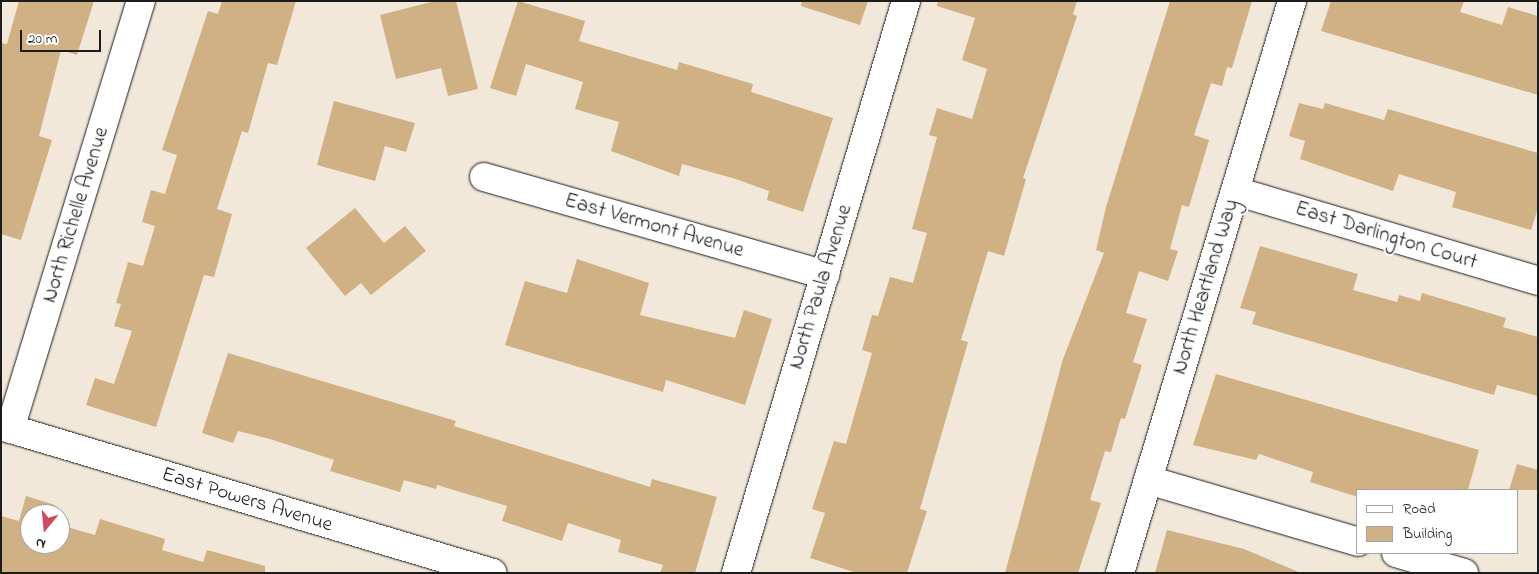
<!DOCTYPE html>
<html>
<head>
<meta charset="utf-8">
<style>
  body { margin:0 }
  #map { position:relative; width:1539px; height:574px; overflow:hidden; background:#f1e8da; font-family:"Indie Flower",sans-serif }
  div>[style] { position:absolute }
  .building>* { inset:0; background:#cfb183 }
  .roads { filter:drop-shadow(0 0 1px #1c1c1c) drop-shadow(0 0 1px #1c1c1c) }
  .minor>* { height:28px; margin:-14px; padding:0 14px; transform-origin:14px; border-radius:14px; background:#fff }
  span { translate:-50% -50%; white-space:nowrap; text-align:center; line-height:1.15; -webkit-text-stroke:4px #fff; paint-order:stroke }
  .street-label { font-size:21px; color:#1c1c1c }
  .frame { position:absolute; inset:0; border:2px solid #1c1c1c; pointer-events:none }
  .legend { position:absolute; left:1356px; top:489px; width:162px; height:65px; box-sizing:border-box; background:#fff; border:1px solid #a4a4a4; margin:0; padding:6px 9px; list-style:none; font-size:15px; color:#1c1c1c }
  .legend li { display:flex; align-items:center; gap:10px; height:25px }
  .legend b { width:25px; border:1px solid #a4a4a4 }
  .north { position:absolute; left:20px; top:504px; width:50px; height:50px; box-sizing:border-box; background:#fff; border:1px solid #a4a4a4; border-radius:50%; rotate:197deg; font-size:14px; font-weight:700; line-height:20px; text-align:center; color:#1c1c1c }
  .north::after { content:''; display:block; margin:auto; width:18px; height:22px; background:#d1495b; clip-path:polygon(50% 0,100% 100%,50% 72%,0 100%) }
  .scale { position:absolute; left:20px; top:30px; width:81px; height:22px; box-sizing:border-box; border:2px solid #1c1c1c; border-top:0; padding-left:6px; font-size:15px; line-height:18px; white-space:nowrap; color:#1c1c1c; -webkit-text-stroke:4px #fff; paint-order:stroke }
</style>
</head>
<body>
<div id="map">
  <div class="building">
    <i style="clip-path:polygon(19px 1px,94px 1px,77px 55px,61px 50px,39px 136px,52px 140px,21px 240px,1px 234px,1px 43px,7px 44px)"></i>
    <i style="clip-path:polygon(222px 1px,296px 1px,277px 65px,268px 63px,248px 133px,242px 131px,217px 209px,232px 214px,214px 277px,204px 275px,156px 427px,86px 405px,95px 378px,114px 384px,132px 331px,114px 326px,121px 304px,116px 303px,128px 262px,143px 266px,155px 226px,142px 222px,151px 190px,165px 194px,177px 155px,162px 150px,208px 11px,218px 14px)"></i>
    <i style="clip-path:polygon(435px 1px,456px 1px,478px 89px,448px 96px,441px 68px,396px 79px,380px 15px)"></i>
    <i style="clip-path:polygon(518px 1px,585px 21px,579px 41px,677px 70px,679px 62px,753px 84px,751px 92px,833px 118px,803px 212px,767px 200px,769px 191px,736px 179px,682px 164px,679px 176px,611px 151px,619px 122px,575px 109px,583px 82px,526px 64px,516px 96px,490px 88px)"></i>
    <i style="clip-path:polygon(802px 1px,868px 1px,860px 25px,801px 6px)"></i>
    <i style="clip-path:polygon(938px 1px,1077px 1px,1073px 14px,1077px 16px,1023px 178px,1026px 179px,1004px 256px,988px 251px,961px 340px,968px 342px,920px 509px,927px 511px,907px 573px,857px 573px,810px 558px,825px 513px,812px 509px,834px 441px,846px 444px,872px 353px,862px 350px,872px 315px,878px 316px,890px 277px,913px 283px,927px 233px,912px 229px,937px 137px,929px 135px,937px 108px,972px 119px,987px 69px,962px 60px,975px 18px,937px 6px)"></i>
    <i style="clip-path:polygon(1170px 1px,1252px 1px,1232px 68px,1227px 67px,1222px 86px,1211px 83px,1194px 135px,1209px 140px,1189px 207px,1182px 205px,1170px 249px,1178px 251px,1168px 281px,1139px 271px,1126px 313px,1147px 319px,1133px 362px,1142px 365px,1125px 419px,1121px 418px,1111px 452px,1105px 451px,1090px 500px,1101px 503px,1078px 573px,1005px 573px,1063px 359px,1104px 253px,1096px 250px,1106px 207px)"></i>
    <i style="clip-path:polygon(1331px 1px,1464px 1px,1460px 12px,1502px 25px,1508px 7px,1538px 16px,1538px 95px,1321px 31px)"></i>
    <i style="clip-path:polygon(334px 101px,415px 123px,406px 152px,385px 146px,375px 181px,317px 165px)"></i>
    <i style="clip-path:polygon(1299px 103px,1323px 109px,1325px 103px,1384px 120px,1388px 109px,1538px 153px,1538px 208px,1531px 230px,1452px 207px,1456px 192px,1399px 174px,1393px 191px,1300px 159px,1305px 141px,1289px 136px)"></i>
    <i style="clip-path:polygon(355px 208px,384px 243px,405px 226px,426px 251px,371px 295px,361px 283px,345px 296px,306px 248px)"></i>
    <i style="clip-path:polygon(1260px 246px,1358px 274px,1353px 290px,1397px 302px,1399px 295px,1420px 301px,1422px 293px,1506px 318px,1503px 327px,1538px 337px,1538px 396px,1497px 385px,1494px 395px,1252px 324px,1256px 312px,1240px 308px)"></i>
    <i style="clip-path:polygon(577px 259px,649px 283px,640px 315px,735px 338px,744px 310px,772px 319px,745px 405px,666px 380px,663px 392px,505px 345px,525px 281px,567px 293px)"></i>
    <i style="clip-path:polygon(228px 353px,456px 421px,454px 426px,650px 487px,652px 479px,717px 497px,695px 573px,660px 573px,663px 565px,618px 552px,621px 540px,568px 523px,562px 541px,502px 521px,507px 506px,437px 485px,436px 489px,404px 480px,400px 492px,330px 471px,334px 460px,270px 439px,238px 431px,233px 443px,202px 433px)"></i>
    <i style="clip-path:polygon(1216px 374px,1479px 450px,1468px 490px,1358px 490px,1358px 497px,1310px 482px,1313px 472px,1259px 454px,1256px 460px,1193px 445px)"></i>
    <i style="clip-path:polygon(1517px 464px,1538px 470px,1538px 490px,1509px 490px)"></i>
    <i style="clip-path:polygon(26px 496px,55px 505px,52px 514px,30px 514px,30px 544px,60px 544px,60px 525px,95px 535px,100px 519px,165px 539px,162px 550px,203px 562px,207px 550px,265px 566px,265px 573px,1px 573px,1px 516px,19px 521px)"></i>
    <i style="clip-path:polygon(1167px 530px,1244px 549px,1301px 573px,1155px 573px)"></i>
  </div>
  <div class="roads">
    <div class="minor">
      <i style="left:484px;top:177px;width:355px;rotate:16deg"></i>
      <i style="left:1235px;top:191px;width:316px;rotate:16.5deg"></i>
      <i style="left:1px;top:426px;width:513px;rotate:16.64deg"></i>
      <i style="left:10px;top:429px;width:448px;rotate:-73deg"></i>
      <i style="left:1148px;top:480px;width:219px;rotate:16.4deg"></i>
      <i style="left:1396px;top:553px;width:71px;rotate:16.4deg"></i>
      <i style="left:736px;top:573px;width:597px;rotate:-73.45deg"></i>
      <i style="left:1120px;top:573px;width:597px;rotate:-73.26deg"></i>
    </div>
  </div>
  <div class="street-label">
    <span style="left:76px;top:215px;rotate:-73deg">North Richelle Avenue</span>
    <span style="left:654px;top:226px;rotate:16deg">East Vermont Avenue</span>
    <span style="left:1386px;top:236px;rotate:17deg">East Darlington Court</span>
    <span style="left:821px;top:287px;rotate:-73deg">North Paula Avenue</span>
    <span style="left:1206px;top:287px;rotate:-73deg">North Heartland Way</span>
    <span style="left:247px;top:500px;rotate:17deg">East Powers Avenue</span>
  </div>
  <div class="frame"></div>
  <ul class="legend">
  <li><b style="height:6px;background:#fff"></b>Road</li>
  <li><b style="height:14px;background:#cfb183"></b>Building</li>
  </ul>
  <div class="north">N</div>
  <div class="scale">20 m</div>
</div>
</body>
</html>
